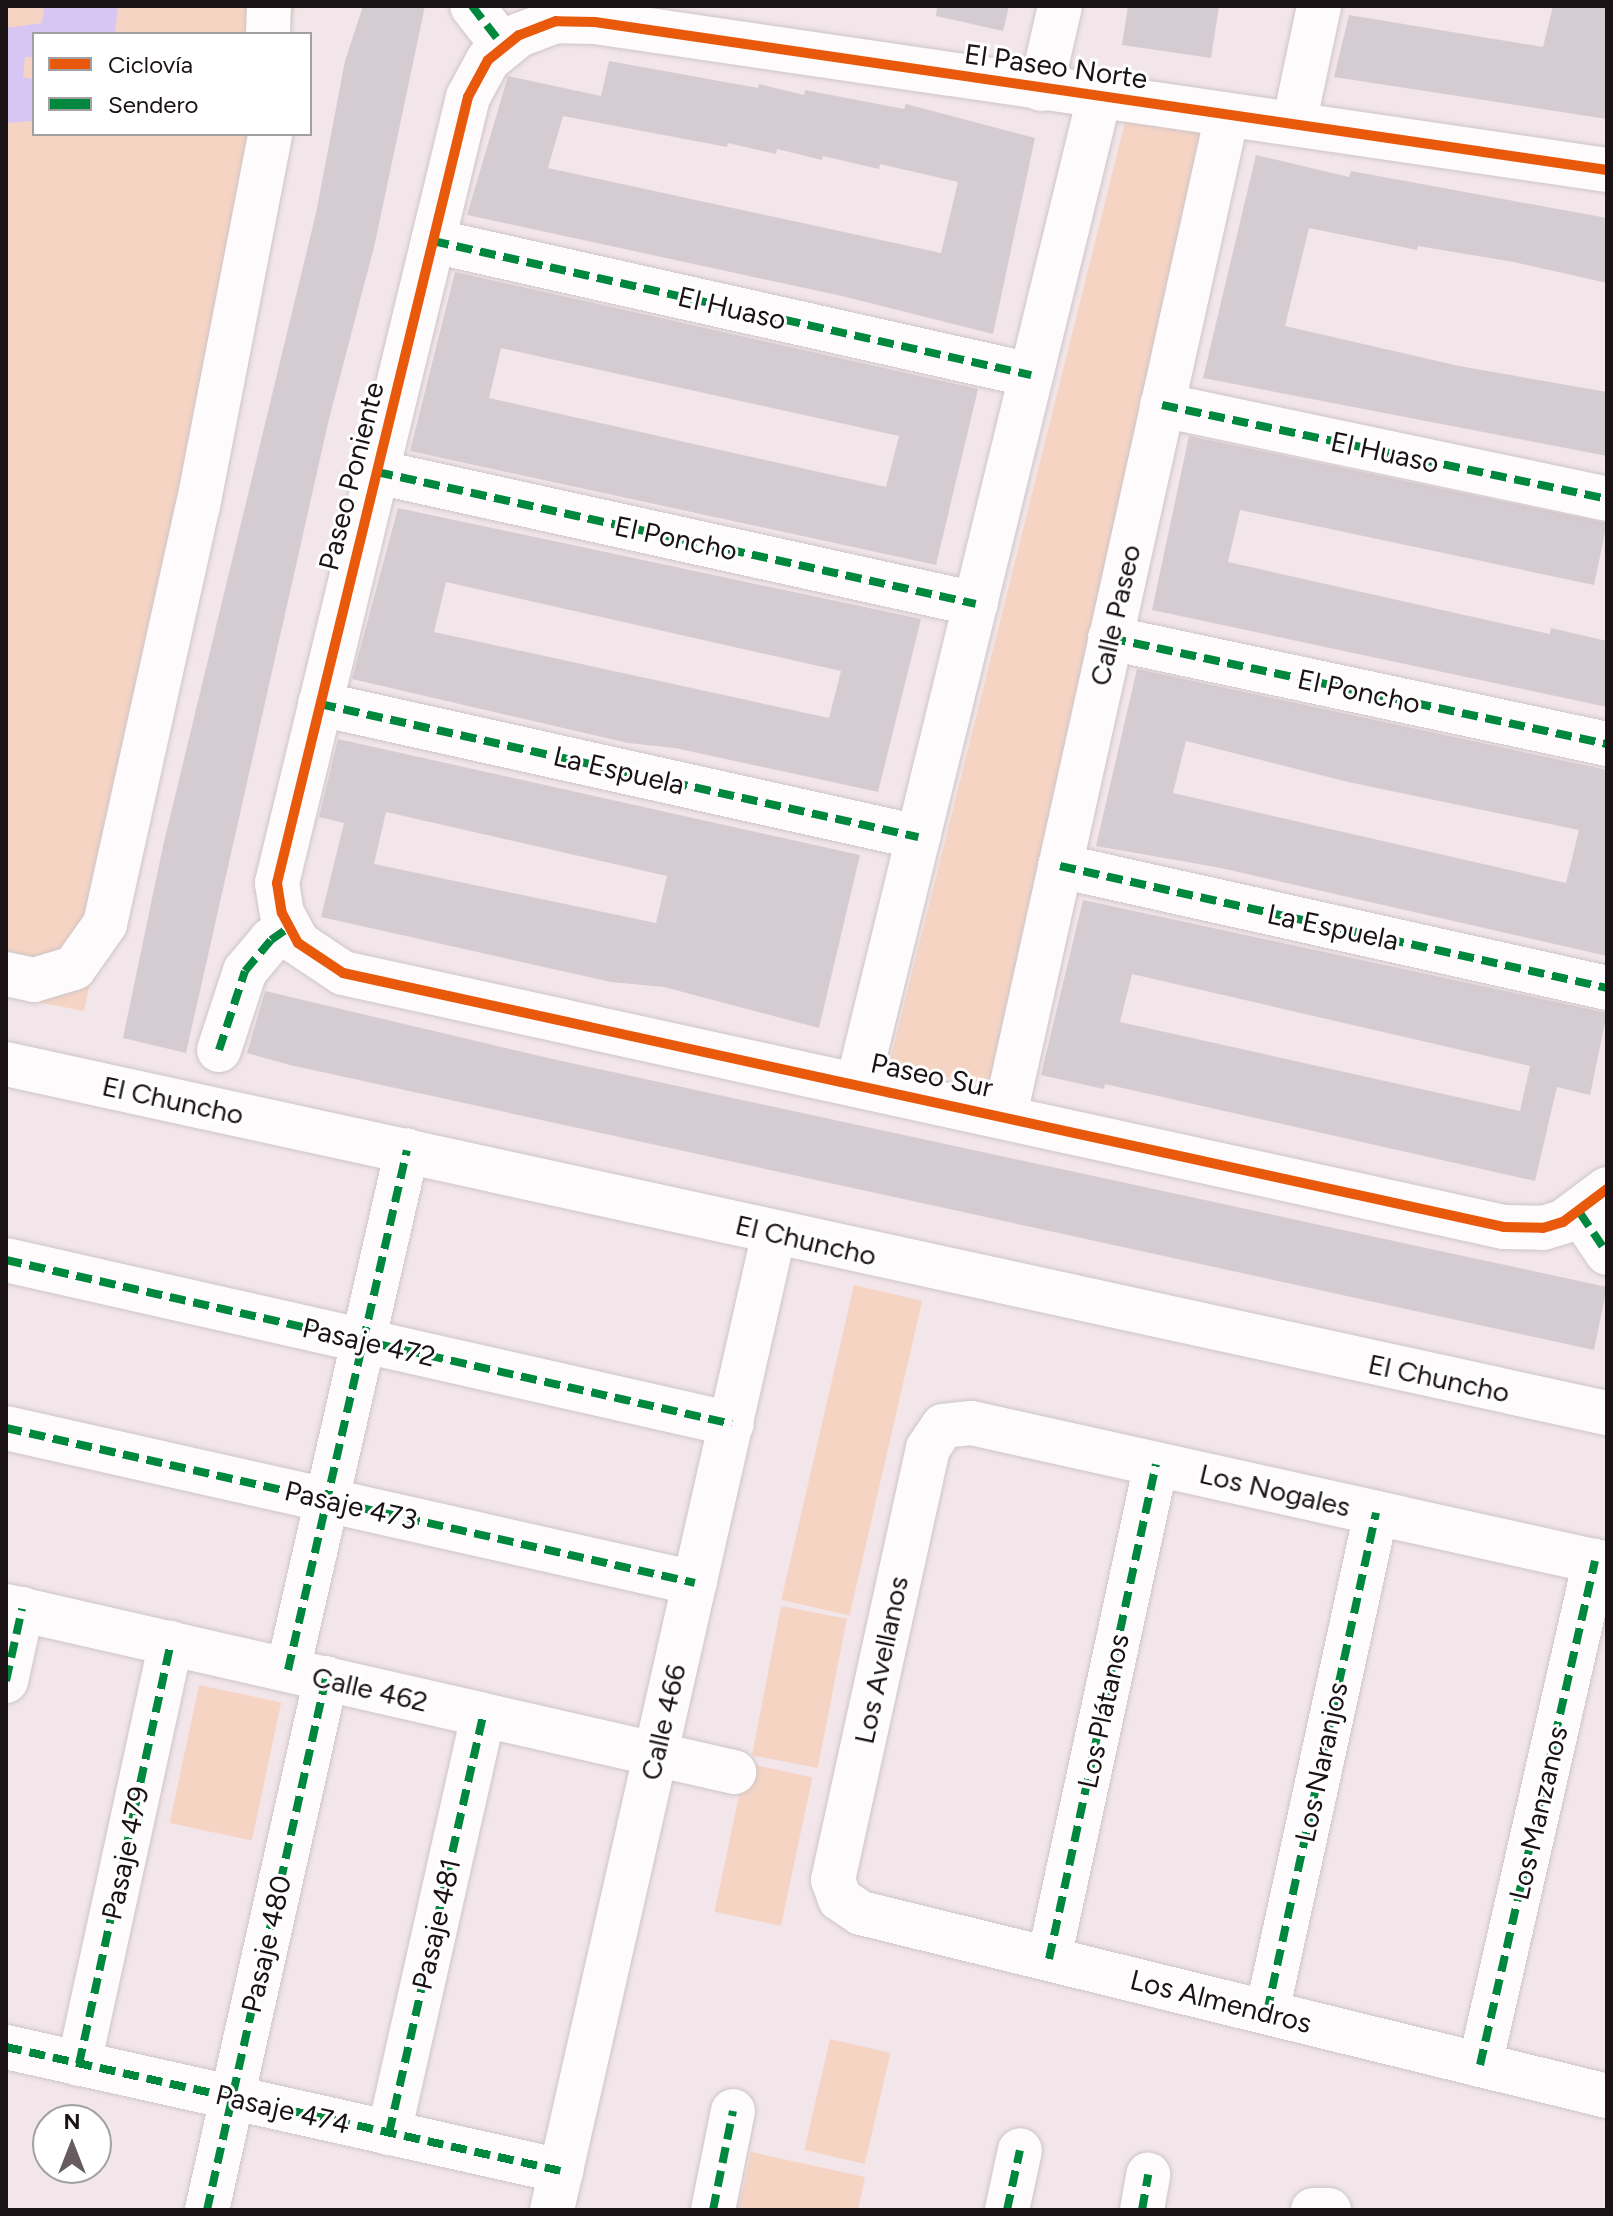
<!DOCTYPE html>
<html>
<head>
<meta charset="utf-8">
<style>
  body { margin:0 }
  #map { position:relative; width:1613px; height:2216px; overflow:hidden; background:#f2e6ea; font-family:Figtree,sans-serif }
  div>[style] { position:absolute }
  .green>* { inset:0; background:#f6d4c4; transform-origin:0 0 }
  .water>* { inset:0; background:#d7c6f3 }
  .building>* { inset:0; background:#d5ccd1 }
  .roads { filter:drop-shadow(0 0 2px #cec5c8) drop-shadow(0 0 2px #cec5c8) }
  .minor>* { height:44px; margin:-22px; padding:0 22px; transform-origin:22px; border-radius:22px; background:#fdfbfc }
  .quiet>* { height:8px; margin-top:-4px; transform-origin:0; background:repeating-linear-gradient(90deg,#00873e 0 16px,transparent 0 24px) }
  .cycleway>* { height:10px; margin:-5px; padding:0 5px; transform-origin:5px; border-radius:5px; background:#e8590c }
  span { translate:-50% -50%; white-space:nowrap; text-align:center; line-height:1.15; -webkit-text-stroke:6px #fff; paint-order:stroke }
  .street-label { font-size:28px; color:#1a1215 }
  .frame { position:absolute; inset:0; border:8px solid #1a1215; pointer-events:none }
  .legend { position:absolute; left:32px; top:32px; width:280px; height:104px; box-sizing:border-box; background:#fff; border:2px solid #a3a0a1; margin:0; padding:10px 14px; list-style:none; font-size:24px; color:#1a1215 }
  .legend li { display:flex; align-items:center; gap:16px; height:40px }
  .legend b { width:40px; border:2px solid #a3a0a1 }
  .north { position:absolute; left:32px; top:2104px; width:80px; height:80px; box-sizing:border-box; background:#fff; border:2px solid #a3a0a1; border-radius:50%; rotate:0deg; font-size:22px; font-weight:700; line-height:32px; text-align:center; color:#1a1215 }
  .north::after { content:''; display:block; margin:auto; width:28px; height:36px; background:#665c60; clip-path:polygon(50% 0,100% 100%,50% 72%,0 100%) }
</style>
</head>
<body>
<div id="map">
  <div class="green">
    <i style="clip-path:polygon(6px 6px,295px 6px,289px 34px,34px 34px,34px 134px,268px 134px,84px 1011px,6px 996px)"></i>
    <i style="clip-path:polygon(1126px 118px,1202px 129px,989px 1083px,888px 1069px)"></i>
    <i style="left:854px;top:1285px;width:70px;height:323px;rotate:13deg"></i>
    <i style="left:781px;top:1606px;width:67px;height:152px;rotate:11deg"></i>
    <i style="left:199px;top:1685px;width:84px;height:141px;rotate:12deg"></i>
    <i style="left:746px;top:1763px;width:68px;height:152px;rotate:12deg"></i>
    <i style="left:830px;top:2039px;width:62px;height:114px;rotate:13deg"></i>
    <i style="clip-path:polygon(751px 2152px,865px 2177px,858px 2210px,738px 2210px)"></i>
  </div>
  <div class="water">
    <i style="clip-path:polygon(44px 6px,118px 6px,115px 34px,34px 34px,34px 57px,25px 57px,23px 77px,34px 79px,34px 121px,6px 123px,6px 28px,42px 23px)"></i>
  </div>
  <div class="building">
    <i style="clip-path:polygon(363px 6px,425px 6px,375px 243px,329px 419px,186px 1053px,123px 1038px,163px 846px,316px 213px,345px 61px)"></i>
    <i style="clip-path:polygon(937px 6px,1009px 6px,1003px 31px,936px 16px)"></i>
    <i style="clip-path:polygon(1128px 6px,1219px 6px,1211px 58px,1122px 45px)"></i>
    <i style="clip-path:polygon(1553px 6px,1607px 6px,1607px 119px,1334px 77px,1349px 15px,1543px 47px)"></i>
    <i style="clip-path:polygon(evenodd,609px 61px,758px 88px,759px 84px,804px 95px,805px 90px,904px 109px,906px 104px,1035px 138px,993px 334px,842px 296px,467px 215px,508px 76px,601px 96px,609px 61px,563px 116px,727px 147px,728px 143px,776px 154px,777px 149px,822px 160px,823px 156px,879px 169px,880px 164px,958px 182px,941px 253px,548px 168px,563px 116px)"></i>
    <i style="clip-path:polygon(1256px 155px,1349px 177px,1351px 171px,1607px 218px,1607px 283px,1514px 262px,1418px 246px,1417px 250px,1309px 228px,1285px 326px,1459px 366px,1607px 392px,1607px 456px,1203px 378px)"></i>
    <i style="clip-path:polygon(evenodd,455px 272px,978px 389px,936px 565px,410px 451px,455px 272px,501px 348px,899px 436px,886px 487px,489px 398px,501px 348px)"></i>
    <i style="clip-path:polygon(1189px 436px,1607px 523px,1594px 585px,1240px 510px,1228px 562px,1550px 634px,1551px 628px,1607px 641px,1607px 707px,1152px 610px)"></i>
    <i style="clip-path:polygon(evenodd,398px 508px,921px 619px,878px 792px,675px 748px,628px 743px,352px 679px,398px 508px,446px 582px,841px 671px,829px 718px,434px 632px,446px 582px)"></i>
    <i style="clip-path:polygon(evenodd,1137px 669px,1607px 770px,1607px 956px,1221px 868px,1096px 846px,1137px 669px,1186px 741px,1348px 782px,1579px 830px,1566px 883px,1173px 793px,1186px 741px)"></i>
    <i style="clip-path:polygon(evenodd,338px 739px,860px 855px,819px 1028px,664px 987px,611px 982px,321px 917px,344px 823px,319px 817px,338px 739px,386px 812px,667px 876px,656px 923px,374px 864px,386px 812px)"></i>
    <i style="clip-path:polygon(evenodd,1083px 900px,1607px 1013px,1590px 1095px,1557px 1087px,1535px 1181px,1105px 1084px,1104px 1089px,1041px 1075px,1083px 900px,1132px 974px,1530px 1066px,1520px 1111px,1120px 1022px,1132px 974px)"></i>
    <i style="clip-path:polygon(265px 991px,548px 1058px,1607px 1287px,1594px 1350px,290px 1065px,247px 1053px)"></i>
  </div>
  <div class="roads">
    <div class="minor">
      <i style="left:472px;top:6px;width:51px;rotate:52.2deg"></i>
      <i style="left:268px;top:34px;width:28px;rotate:-88deg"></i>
      <i style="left:1041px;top:89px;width:85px;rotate:-77.1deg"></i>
      <i style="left:1294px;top:124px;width:121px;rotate:-78deg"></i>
      <i style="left:1607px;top:170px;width:1023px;rotate:-171.68deg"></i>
      <i style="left:595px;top:22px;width:39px;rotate:-179deg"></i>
      <i style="left:556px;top:21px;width:40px;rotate:159deg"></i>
      <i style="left:519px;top:35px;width:40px;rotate:141deg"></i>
      <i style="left:488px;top:60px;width:42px;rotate:118.4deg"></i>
      <i style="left:468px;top:97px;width:809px;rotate:103.66deg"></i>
      <i style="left:277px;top:883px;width:30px;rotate:81deg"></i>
      <i style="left:282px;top:913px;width:34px;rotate:62deg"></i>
      <i style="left:298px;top:943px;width:54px;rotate:33.7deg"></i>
      <i style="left:343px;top:973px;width:1188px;rotate:12.34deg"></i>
      <i style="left:1504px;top:1227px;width:39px;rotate:1deg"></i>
      <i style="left:1543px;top:1228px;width:21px;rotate:-17deg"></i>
      <i style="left:1563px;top:1222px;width:55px;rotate:-36.9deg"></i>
      <i style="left:433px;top:241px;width:613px;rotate:12.63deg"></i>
      <i style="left:1162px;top:405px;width:455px;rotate:11.9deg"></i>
      <i style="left:377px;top:472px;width:613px;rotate:12.43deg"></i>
      <i style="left:1110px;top:638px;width:508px;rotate:12.04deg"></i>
      <i style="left:320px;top:704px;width:613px;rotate:12.54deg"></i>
      <i style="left:1060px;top:866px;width:560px;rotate:12.57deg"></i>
      <i style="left:6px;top:974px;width:29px;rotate:12deg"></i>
      <i style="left:34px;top:980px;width:42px;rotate:-16.7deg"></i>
      <i style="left:74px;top:968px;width:54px;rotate:-54.8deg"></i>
      <i style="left:105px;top:924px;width:428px;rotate:-77.5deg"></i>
      <i style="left:198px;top:506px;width:379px;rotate:-79deg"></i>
      <i style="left:219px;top:1050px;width:83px;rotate:-71.8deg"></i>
      <i style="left:245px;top:971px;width:40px;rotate:-50deg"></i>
      <i style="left:271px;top:940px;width:21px;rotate:-35deg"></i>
      <i style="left:6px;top:1064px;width:1639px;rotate:12.3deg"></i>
      <i style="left:858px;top:1083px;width:1014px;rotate:-76.25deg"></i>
      <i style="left:1005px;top:1115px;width:1024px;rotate:-77.48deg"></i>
      <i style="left:1580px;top:1213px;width:48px;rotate:56deg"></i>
      <i style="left:6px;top:1260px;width:744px;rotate:12.73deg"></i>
      <i style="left:6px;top:1428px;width:706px;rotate:12.68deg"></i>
      <i style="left:1607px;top:1564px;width:651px;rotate:-167.5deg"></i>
      <i style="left:971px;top:1423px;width:28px;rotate:174deg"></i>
      <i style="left:943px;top:1426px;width:27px;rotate:124deg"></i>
      <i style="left:928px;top:1448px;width:442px;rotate:102.4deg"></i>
      <i style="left:833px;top:1880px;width:20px;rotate:70deg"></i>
      <i style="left:840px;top:1899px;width:25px;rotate:34deg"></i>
      <i style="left:861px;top:1913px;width:768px;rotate:13.78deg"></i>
      <i style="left:6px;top:1606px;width:747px;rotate:12.85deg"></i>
      <i style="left:288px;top:1670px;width:533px;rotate:-77.11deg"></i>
      <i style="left:6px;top:1681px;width:74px;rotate:-77.5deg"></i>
      <i style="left:1049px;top:1959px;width:506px;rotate:-77.8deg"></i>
      <i style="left:1267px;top:2012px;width:511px;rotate:-77.68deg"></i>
      <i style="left:6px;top:2047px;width:569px;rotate:12.59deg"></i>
      <i style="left:79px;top:2064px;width:431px;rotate:-77.7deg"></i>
      <i style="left:1480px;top:2065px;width:517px;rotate:-77.15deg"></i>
      <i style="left:389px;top:2133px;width:428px;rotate:-77.3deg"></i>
      <i style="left:207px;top:2210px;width:545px;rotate:-77.39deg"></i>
      <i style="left:552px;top:2210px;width:1002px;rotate:-77.2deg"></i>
      <i style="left:713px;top:2210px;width:101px;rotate:-78.6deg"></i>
      <i style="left:1007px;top:2210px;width:61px;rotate:-77.8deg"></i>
      <i style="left:1142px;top:2210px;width:36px;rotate:-80deg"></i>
      <i style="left:1313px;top:2210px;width:16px"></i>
    </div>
  </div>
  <div class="quiet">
    <i style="left:472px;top:6px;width:51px;rotate:52.2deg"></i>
    <i style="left:433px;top:241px;width:613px;rotate:12.63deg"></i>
    <i style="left:1162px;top:405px;width:455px;rotate:11.9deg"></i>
    <i style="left:377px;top:472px;width:613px;rotate:12.43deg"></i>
    <i style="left:1110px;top:638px;width:508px;rotate:12.04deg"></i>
    <i style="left:320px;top:704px;width:613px;rotate:12.54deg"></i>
    <i style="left:1060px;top:866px;width:560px;rotate:12.57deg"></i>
    <i style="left:219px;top:1050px;width:83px;rotate:-71.8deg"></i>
    <i style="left:245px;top:971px;width:40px;rotate:-50deg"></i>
    <i style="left:271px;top:940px;width:21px;rotate:-35deg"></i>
    <i style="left:1580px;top:1213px;width:48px;rotate:56deg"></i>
    <i style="left:6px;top:1260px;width:744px;rotate:12.73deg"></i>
    <i style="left:6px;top:1428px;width:706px;rotate:12.68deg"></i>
    <i style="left:288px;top:1670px;width:533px;rotate:-77.11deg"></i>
    <i style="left:6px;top:1681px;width:74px;rotate:-77.5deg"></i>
    <i style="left:1049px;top:1959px;width:506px;rotate:-77.8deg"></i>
    <i style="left:1267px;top:2012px;width:511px;rotate:-77.68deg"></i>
    <i style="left:6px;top:2047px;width:569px;rotate:12.59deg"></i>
    <i style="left:79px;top:2064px;width:431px;rotate:-77.7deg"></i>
    <i style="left:1480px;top:2065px;width:517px;rotate:-77.15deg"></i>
    <i style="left:389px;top:2133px;width:428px;rotate:-77.3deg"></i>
    <i style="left:207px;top:2210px;width:545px;rotate:-77.39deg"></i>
    <i style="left:713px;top:2210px;width:101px;rotate:-78.6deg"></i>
    <i style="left:1007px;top:2210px;width:61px;rotate:-77.8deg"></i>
    <i style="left:1142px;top:2210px;width:36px;rotate:-80deg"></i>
  </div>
  <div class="cycleway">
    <i style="left:1607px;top:170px;width:1023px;rotate:-171.68deg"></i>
    <i style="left:595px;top:22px;width:39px;rotate:-179deg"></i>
    <i style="left:556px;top:21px;width:40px;rotate:159deg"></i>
    <i style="left:519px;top:35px;width:40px;rotate:141deg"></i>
    <i style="left:488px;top:60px;width:42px;rotate:118.4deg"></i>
    <i style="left:468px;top:97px;width:809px;rotate:103.66deg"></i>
    <i style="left:277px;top:883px;width:30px;rotate:81deg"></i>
    <i style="left:282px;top:913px;width:34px;rotate:62deg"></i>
    <i style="left:298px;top:943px;width:54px;rotate:33.7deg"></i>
    <i style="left:343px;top:973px;width:1188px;rotate:12.34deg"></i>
    <i style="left:1504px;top:1227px;width:39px;rotate:1deg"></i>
    <i style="left:1543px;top:1228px;width:21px;rotate:-17deg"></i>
    <i style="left:1563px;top:1222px;width:55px;rotate:-36.9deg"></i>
  </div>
  <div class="street-label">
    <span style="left:1056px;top:66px;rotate:8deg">El Paseo Norte</span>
    <span style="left:732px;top:308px;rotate:13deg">El Huaso</span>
    <span style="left:1385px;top:452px;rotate:12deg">El Huaso</span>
    <span style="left:351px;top:476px;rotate:-76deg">Paseo Poniente</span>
    <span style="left:676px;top:538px;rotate:12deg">El Poncho</span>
    <span style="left:1115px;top:615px;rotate:-77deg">Calle Paseo</span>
    <span style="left:1359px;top:691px;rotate:12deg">El Poncho</span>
    <span style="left:619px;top:770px;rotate:13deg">La Espuela</span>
    <span style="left:1333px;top:927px;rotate:12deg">La Espuela</span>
    <span style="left:932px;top:1075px;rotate:12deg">Paseo Sur</span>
    <span style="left:173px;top:1100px;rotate:12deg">El Chuncho</span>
    <span style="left:806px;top:1240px;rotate:13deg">El Chuncho</span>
    <span style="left:369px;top:1342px;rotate:13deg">Pasaje 472</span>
    <span style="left:1439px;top:1378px;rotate:12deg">El Chuncho</span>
    <span style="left:1275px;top:1490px;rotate:13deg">Los Nogales</span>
    <span style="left:351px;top:1505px;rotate:13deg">Pasaje 473</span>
    <span style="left:881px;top:1660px;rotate:-78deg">Los Avellanos</span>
    <span style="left:370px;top:1689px;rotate:13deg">Calle 462</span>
    <span style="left:1103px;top:1711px;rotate:-78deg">Los Plátanos</span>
    <span style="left:663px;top:1722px;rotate:-77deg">Calle 466</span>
    <span style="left:1321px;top:1762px;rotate:-78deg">Los Naranjos</span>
    <span style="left:1538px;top:1813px;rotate:-77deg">Los Manzanos</span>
    <span style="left:125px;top:1853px;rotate:-78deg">Pasaje 479</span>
    <span style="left:436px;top:1924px;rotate:-77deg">Pasaje 481</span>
    <span style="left:266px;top:1944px;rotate:-77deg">Pasaje 480</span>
    <span style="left:1221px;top:2001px;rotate:14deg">Los Almendros</span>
    <span style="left:283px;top:2109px;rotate:13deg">Pasaje 474</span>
  </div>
  <div class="frame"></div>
  <ul class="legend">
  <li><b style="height:10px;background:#e8590c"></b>Ciclovía</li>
  <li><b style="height:10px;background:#00873e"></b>Sendero</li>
  </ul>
  <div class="north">N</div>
</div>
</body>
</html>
